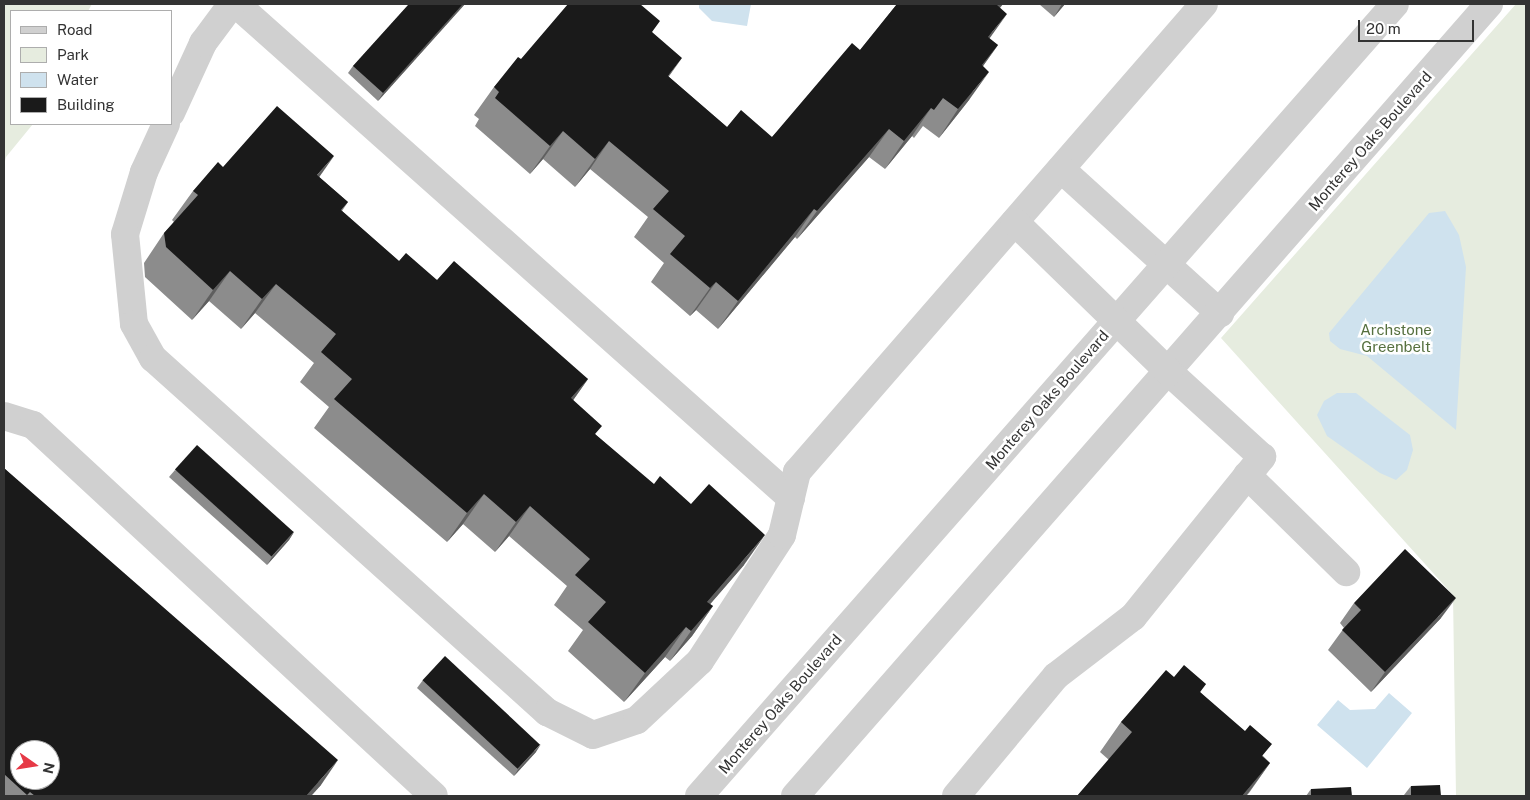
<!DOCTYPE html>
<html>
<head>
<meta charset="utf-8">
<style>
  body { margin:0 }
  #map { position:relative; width:1530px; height:800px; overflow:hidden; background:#fff; font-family:"Public Sans",sans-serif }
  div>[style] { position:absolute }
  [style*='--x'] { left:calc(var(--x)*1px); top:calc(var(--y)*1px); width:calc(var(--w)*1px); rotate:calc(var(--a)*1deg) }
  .green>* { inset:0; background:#e6ecdf }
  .water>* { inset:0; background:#cfe2ee }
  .minor>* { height:28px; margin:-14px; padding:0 14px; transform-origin:14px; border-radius:14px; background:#d0d0d0 }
  .wall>* { inset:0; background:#8c8c8c }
  .shaded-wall>* { inset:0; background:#5f5f5f }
  .building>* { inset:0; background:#1a1a1a; transform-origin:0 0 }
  span { translate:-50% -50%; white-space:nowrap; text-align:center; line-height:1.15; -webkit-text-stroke:5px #fff; paint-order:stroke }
  .street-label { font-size:15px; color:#333 }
  .park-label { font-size:15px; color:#56703f }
  .frame { position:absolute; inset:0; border:5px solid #333; pointer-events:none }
  .legend { position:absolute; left:10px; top:10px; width:162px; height:115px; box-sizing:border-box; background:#fff; border:1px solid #adadad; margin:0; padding:6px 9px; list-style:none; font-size:15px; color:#333 }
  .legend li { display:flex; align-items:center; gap:10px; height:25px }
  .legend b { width:25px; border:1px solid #adadad }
  .north { position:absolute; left:10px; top:740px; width:50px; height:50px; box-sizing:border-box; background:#fff; border:1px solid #adadad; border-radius:50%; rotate:103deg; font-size:14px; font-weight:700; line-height:20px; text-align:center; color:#333 }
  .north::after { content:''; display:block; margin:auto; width:18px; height:22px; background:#e63946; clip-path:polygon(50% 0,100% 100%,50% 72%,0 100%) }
  .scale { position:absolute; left:1358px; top:20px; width:116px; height:22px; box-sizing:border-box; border:2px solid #333; border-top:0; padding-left:6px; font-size:15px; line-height:18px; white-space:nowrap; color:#333; -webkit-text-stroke:4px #fff; paint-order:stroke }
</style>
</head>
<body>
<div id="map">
  <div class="green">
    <i style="clip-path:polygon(4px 4px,92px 4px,88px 11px,11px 11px,11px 124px,33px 124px,6px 157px,4px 165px)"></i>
    <i style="clip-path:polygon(1516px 4px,1526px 4px,1526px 796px,1456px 796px,1453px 595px,1221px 338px)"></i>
  </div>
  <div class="water">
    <i style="clip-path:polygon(699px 4px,751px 4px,747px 26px,712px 21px,699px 8px)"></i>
    <i style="clip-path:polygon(1445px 211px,1459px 235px,1466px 267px,1456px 430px,1367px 356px,1340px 349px,1330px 341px,1329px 333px,1429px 213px)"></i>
    <i style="clip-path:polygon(1337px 393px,1356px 393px,1410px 435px,1413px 450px,1407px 470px,1396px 480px,1380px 473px,1327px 436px,1317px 415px,1324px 401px)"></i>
    <i style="clip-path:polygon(1389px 693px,1412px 713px,1367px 768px,1317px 725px,1338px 700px,1350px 710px,1375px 709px)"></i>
  </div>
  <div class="minor">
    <i style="--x:236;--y:4;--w:743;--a:41.67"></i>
    <i style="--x:171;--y:113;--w:77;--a:-65.4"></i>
    <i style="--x:203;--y:43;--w:49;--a:-53.4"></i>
    <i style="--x:166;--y:124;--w:53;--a:114.6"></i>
    <i style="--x:144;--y:172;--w:65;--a:107"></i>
    <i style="--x:125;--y:234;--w:90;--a:84.3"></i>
    <i style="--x:134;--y:324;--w:39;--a:61"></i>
    <i style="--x:153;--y:358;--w:530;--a:41.94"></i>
    <i style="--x:547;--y:712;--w:51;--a:26.6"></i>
    <i style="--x:593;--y:735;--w:46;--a:-18.8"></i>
    <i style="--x:637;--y:720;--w:86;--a:-43.1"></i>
    <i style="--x:700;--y:661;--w:150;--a:-56.9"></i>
    <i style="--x:782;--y:535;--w:65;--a:-76.6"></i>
    <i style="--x:797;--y:472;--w:620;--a:-48.99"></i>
    <i style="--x:1061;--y:169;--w:215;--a:42.2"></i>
    <i style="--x:4;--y:416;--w:30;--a:17"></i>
    <i style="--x:33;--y:425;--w:546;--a:42.77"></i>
    <i style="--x:1247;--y:475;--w:139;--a:44.4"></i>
    <i style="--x:699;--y:796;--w:1054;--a:-48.69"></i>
    <i style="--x:795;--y:796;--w:1053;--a:-48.77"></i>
    <i style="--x:956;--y:796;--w:156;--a:-50.2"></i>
    <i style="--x:1056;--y:676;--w:97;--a:-37.5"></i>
    <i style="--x:1133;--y:617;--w:206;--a:-51.1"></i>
    <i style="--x:1262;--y:457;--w:126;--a:-137.6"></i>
    <i style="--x:1169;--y:372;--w:215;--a:-135.8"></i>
  </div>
  <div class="wall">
    <i style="clip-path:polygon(409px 4px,465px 4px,378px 101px,348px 73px,353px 66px)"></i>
    <i style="clip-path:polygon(897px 4px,1003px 4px,1000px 8px,989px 39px,998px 45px,983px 66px,969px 100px,939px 138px,923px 126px,914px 138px,912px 136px,885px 169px,869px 157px,797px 239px,795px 237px,718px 329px,696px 310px,690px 316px,651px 282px,664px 263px,634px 237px,648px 217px,590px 169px,575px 187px,543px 159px,530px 174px,475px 126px,479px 119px,474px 115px,494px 87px,521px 59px,652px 32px,669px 77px,727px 127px,772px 137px,860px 50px)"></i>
    <i style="clip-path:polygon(1039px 4px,1065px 4px,1054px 17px)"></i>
    <i style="clip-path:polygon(223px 167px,319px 177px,348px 202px,342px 211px,399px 261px,437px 280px,588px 379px,573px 400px,596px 435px,744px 565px,710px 604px,713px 606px,692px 636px,670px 661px,665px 657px,624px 702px,568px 651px,583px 630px,554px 605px,567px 586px,509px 536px,495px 552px,463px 524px,447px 542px,314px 428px,329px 407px,300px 382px,314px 363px,255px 313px,241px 329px,209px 301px,192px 320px,145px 277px,144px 263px,164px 233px,174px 222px,172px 220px,193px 191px)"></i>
    <i style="clip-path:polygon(4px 468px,321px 785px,311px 796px,4px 796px)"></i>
    <i style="clip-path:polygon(175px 470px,294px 532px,289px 540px,267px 565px,169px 477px)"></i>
    <i style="clip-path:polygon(1354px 603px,1441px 618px,1371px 692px,1328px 650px,1344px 628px,1340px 623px)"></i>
    <i style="clip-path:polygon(1174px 677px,1206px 684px,1200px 692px,1270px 763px,1249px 793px,1246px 796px,1077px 796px,1109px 760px,1100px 752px,1121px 722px)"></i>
    <i style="clip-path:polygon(423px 680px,536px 752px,514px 776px,417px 688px)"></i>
    <i style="clip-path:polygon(1411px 786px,1441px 796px,1404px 795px)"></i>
    <i style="clip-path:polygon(1311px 789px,1352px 796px,1306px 796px)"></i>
  </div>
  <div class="shaded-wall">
    <i style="clip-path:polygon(463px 4px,465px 4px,378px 101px,383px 93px)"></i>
    <i style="clip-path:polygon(998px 4px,1003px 4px,977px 34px)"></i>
    <i style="clip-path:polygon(1062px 4px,1065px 4px,1054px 17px)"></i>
    <i style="clip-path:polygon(1007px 14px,987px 42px,988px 37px)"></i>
    <i style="clip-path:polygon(998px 45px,978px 73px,982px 65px)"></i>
    <i style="clip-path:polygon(682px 58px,662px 86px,668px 76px)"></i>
    <i style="clip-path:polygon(989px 72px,969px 100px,939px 138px,958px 109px)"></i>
    <i style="clip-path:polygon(931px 108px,912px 136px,885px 169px,904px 141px)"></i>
    <i style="clip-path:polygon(889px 129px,869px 157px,797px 239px,817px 211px)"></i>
    <i style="clip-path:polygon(563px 131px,543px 159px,530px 174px,550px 146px)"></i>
    <i style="clip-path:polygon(609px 141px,590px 169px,575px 187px,595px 159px)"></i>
    <i style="clip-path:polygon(334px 156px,313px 186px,317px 175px)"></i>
    <i style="clip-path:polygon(814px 209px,795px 237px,718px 329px,738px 301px)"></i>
    <i style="clip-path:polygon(230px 271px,209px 301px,192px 320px,213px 290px)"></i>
    <i style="clip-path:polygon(716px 282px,696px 310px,690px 316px,710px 288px)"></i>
    <i style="clip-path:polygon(276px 284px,255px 313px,241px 329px,262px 299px)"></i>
    <i style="clip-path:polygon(588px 379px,567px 409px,571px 398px)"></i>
    <i style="clip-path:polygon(484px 494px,463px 524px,447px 542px,467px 513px)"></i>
    <i style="clip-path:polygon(530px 506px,509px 536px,495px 552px,516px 522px)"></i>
    <i style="clip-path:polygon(294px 532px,289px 540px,267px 565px,272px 557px)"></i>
    <i style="clip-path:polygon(765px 535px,744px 565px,687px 631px,707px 602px)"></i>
    <i style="clip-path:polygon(1456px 598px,1441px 618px,1371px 692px,1385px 672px)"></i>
    <i style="clip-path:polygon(713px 606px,692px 636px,670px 661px,691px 631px)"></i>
    <i style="clip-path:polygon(686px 627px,665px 657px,624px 702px,645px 673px)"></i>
    <i style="clip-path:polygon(541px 744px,536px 752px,514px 776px,519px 768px)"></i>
    <i style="clip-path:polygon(338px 760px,321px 785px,311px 796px,306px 796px)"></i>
    <i style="clip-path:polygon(1270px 763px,1246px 796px,1242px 796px)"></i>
  </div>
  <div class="building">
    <i style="clip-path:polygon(409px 4px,463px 4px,383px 93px,353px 66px)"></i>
    <i style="clip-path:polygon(568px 4px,640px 4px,660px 21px,652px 32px,682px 58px,668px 76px,727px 127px,741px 110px,772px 137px,852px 43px,860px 50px,897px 4px,998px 4px,997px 5px,1007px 14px,988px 37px,998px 45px,982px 65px,989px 72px,958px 109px,943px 98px,934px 110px,931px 108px,904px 141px,889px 129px,817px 211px,814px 209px,738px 301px,716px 282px,710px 288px,670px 254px,685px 236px,653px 209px,669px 191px,609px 141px,595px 159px,563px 131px,550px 146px,495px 98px,499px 92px,494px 87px,518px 57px,521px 59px)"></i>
    <i style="clip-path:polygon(277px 106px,334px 156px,317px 175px,348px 202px,341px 210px,399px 261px,406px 253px,437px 280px,454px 261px,588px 379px,571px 398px,602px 426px,595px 434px,654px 484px,660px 476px,691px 504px,709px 484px,765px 535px,707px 602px,713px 606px,691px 631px,686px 627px,645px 673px,588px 622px,606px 602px,575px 575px,590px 559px,530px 506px,516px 522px,484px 494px,467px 513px,334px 399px,352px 379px,321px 352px,336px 334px,276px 284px,262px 299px,230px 271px,213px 290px,166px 247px,164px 233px,198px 195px,193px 191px,218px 162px,223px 167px)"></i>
    <i style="left:197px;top:445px;width:130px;height:33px;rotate:42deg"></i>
    <i style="clip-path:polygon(evenodd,4px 468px,338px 760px,306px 796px,35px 796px,30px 792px,27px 795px,4px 774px,4px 468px,20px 750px,50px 750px,50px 780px,20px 780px,20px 750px)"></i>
    <i style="clip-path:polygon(1405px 549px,1456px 598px,1385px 672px,1342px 630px,1361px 610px,1354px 603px)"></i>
    <i style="left:445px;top:656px;width:130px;height:33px;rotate:43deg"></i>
    <i style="clip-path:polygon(1184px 665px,1206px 684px,1200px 692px,1245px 731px,1250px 725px,1272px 744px,1262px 756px,1270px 763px,1242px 796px,1077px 796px,1132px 732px,1121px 722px,1166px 670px,1174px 677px)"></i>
    <i style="clip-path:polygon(1440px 785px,1441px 796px,1361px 796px,1411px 795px,1411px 786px)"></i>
    <i style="clip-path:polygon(1351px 787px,1352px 796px,1311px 796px,1311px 789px)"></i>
  </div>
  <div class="street-label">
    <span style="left:1370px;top:141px;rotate:-49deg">Monterey Oaks Boulevard</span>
    <span style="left:1047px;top:400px;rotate:-49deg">Monterey Oaks Boulevard</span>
    <span style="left:780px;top:704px;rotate:-49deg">Monterey Oaks Boulevard</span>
  </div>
  <div class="park-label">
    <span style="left:1396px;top:338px">Archstone<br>Greenbelt</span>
  </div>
  <div class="frame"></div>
  <ul class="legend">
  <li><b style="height:6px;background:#d0d0d0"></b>Road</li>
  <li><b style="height:14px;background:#e6ecdf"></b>Park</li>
  <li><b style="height:14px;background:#cfe2ee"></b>Water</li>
  <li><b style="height:14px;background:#1a1a1a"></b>Building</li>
  </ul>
  <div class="north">N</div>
  <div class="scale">20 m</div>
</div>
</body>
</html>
